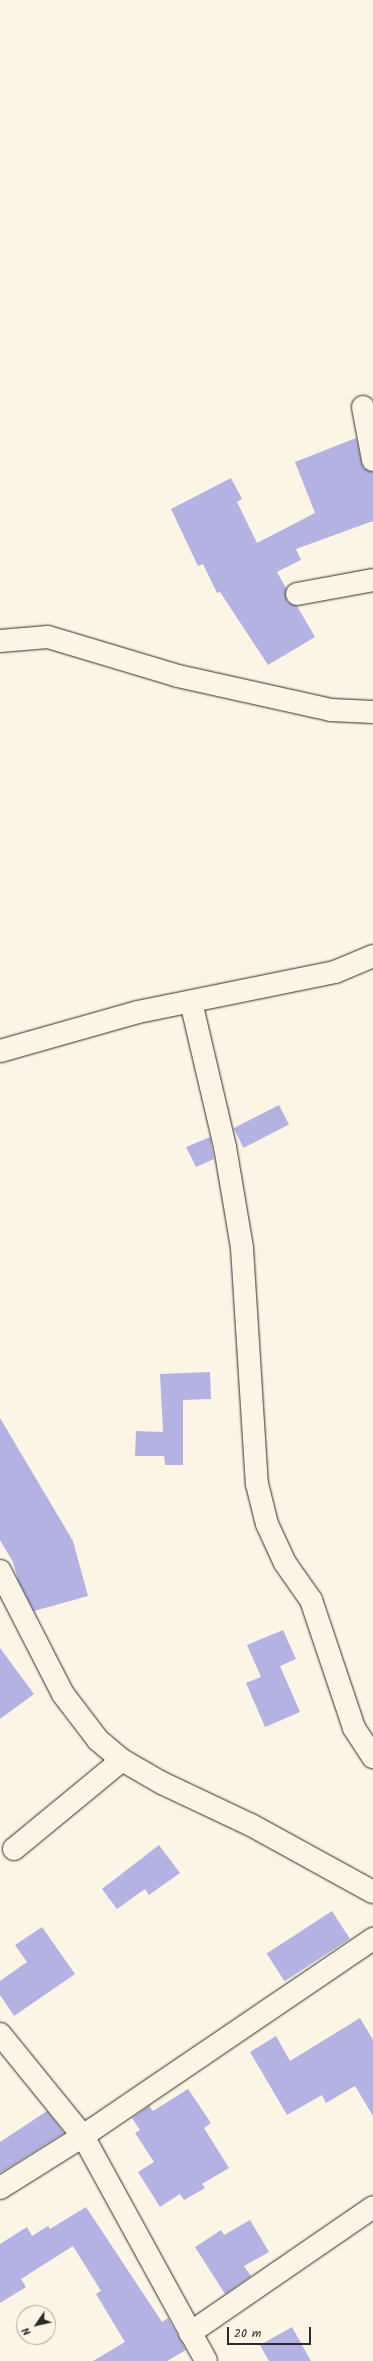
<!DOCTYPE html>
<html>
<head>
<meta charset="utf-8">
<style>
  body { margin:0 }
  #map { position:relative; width:373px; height:2361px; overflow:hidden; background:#fcf5e5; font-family:Kalam,sans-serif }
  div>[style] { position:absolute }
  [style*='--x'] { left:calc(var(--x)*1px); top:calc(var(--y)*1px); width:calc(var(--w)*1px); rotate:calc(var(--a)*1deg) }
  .building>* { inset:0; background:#b4b2e3; transform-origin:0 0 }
  .roads { filter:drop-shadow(0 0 1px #2b2b2b) drop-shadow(0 0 1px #2b2b2b) }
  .minor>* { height:22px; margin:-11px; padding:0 11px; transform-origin:11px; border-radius:11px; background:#fcf5e5 }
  span { translate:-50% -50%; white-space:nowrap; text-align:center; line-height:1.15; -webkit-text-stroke:3.5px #fcf5e5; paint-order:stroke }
  .north { position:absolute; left:16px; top:2305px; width:40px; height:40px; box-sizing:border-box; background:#fcf5e5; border:1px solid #a8a49b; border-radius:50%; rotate:236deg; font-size:11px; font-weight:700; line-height:16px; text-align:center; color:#2b2b2b }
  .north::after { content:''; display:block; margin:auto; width:14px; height:18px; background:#2b2b2b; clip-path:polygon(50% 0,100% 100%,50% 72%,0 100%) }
  .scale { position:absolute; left:227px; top:2327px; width:84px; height:18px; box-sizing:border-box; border:2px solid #2b2b2b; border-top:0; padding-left:5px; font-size:12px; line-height:14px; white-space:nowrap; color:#2b2b2b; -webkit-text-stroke:3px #fcf5e5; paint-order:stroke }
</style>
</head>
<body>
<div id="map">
  <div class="building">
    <i style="clip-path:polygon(356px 438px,363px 468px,373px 472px,373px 521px,296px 549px,301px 560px,277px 572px,286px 588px,287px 602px,297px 606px,315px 637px,268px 665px,220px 592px,217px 593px,203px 564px,198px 566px,171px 509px,231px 478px,242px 499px,237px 502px,257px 543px,315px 513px,295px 462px)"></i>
    <i style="left:279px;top:1105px;width:22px;height:51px;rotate:63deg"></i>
    <i style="clip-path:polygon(210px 1137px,214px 1159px,196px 1167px,186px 1147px)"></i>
    <i style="clip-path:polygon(210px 1372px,211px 1399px,183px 1400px,183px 1465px,165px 1465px,164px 1456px,135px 1456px,136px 1431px,163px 1432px,160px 1374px)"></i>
    <i style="clip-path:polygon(0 1418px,73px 1541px,88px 1596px,34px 1611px,18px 1580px,13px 1562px,0 1540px)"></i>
    <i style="clip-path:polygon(283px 1630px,296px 1659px,280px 1666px,300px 1712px,265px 1727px,246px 1683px,261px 1677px,247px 1645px)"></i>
    <i style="clip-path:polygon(0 1648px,34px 1694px,0 1719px)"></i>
    <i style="clip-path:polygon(159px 1845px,180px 1873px,149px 1895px,145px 1889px,117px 1909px,102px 1889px)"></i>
    <i style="left:332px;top:1911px;width:33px;height:78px;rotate:57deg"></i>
    <i style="clip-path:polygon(42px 1927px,75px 1974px,14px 2016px,0 1995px,0 1981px,27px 1962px,15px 1945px)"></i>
    <i style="clip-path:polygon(360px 2018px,373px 2040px,373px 2116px,355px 2086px,326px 2103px,322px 2095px,287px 2115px,250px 2052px,276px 2036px,290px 2061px)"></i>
    <i style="clip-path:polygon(188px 2089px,211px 2123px,204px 2128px,229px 2168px,202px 2184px,205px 2188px,184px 2200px,180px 2194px,160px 2207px,138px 2172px,154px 2162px,135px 2133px,140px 2130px,132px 2118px,149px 2106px,153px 2111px)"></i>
    <i style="clip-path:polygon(47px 2111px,64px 2133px,0 2173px,0 2142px)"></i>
    <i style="clip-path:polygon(86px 2207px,162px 2322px,168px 2318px,186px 2350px,167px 2361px,93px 2361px,125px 2342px,96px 2294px,101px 2291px,73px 2246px,21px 2279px,26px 2287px,0 2303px,0 2244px,27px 2227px,32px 2236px,48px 2226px,50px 2229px)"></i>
    <i style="clip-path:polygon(250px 2220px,269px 2252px,244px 2266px,251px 2276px,225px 2294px,195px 2247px,221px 2230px,224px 2235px)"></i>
    <i style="clip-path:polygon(292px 2327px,311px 2361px,269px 2361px,260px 2345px)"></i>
  </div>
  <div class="roads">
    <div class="minor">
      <i style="--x:363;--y:407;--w:54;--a:79.3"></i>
      <i style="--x:297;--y:594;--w:77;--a:-10.4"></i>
      <i style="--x:0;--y:641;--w:48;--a:-4.8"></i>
      <i style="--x:48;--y:637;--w:136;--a:16.7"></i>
      <i style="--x:178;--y:676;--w:157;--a:12.5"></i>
      <i style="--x:331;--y:710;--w:42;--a:2.7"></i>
      <i style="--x:191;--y:1002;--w:149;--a:76.8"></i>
      <i style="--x:225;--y:1147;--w:102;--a:80.4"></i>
      <i style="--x:242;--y:1248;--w:236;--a:86.4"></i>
      <i style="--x:257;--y:1484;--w:41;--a:76"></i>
      <i style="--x:267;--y:1524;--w:43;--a:65.2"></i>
      <i style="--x:285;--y:1563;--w:45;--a:54.9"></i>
      <i style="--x:311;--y:1600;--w:135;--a:71.4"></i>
      <i style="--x:354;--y:1728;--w:35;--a:57"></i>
      <i style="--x:0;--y:1051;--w:143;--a:-15.8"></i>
      <i style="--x:138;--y:1012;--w:201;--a:-11.5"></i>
      <i style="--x:335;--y:972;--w:41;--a:-22.8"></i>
      <i style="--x:0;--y:1571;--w:138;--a:62.9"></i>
      <i style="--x:63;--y:1694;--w:58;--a:52.7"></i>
      <i style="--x:98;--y:1740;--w:31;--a:40"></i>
      <i style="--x:122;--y:1760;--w:46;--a:29.9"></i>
      <i style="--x:162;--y:1783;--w:98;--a:25.3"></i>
      <i style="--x:251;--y:1825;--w:139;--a:28.8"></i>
      <i style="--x:14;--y:1849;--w:140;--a:-39.5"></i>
      <i style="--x:0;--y:2034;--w:132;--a:50.9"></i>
      <i style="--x:83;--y:2136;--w:256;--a:61.3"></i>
      <i style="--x:0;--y:2188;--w:98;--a:-32.1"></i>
      <i style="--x:83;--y:2136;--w:351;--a:-34.2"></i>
      <i style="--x:190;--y:2333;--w:222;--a:-34.5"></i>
    </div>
  </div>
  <div class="north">N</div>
  <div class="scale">20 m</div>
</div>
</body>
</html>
